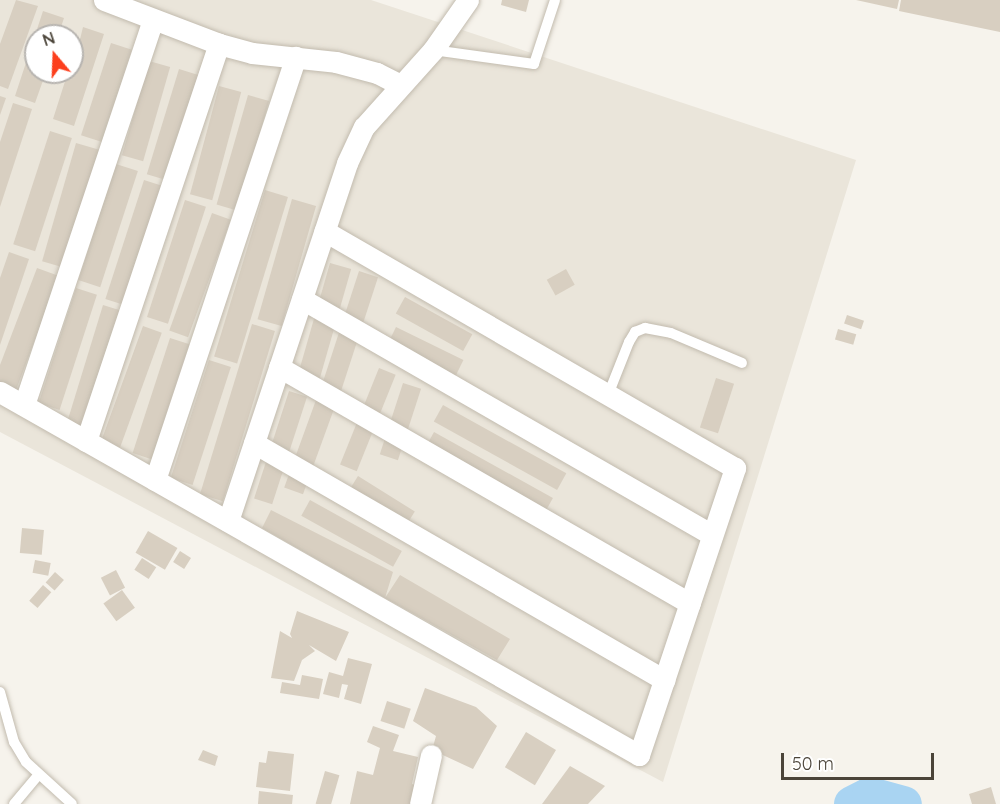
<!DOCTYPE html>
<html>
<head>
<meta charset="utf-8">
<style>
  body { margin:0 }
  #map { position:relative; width:1000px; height:804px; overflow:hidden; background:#f6f3ec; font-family:Quicksand,sans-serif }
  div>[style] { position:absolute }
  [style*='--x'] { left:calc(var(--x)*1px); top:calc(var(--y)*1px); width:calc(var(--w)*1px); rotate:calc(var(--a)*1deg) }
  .residential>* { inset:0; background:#eae5da }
  .river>* { height:36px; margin:-18px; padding:0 18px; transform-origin:18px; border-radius:18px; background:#a9d4f2 }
  .building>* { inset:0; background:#d8cfc1; transform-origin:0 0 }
  .roads { filter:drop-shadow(0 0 2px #c2bbae) drop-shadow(0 0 2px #c2bbae) }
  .lane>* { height:10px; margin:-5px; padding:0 5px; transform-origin:5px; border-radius:5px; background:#fff }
  .street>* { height:21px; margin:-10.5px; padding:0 10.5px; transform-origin:10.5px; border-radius:10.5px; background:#fff }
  span { translate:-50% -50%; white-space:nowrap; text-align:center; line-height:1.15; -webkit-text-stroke:4.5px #fff; paint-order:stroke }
  .north { position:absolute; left:24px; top:24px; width:60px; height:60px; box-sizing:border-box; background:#fff; border:2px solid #b7b4b0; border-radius:50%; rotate:341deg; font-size:16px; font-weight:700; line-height:24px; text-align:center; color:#4b4439 }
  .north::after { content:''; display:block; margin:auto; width:21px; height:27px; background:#fc3f1d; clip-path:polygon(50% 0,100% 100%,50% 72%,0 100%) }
  .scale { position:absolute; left:781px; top:753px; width:153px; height:27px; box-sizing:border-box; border:3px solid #4b4439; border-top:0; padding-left:8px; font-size:18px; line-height:21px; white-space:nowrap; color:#4b4439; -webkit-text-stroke:4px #fff; paint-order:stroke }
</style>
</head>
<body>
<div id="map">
  <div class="residential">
    <i style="clip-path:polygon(evenodd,0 0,371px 0,856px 160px,663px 782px,0 432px,0 0,36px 36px,72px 36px,72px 72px,36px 72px,36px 36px)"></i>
  </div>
  <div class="river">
    <i style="--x:852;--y:804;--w:20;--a:-27"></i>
    <i style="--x:870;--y:795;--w:35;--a:15"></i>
  </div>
  <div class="building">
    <i style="clip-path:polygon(16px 0,38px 6px,8px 89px,0 86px,0 44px)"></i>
    <i style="clip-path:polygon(502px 0,529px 0,526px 12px,501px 5px)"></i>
    <i style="clip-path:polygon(856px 0,899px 0,897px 9px)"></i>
    <i style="clip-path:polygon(901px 0,1000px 0,1000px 32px,899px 11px)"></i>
    <i style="clip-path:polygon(43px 11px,64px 18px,58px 36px,36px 36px,36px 72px,46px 72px,35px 103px,15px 96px)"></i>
    <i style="clip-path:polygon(83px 27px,104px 34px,74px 126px,53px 119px,68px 72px,72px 72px)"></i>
    <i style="left:111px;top:43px;width:22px;height:97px;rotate:18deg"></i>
    <i style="left:149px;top:61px;width:22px;height:98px;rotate:16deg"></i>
    <i style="left:179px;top:69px;width:21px;height:110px;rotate:17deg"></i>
    <i style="left:219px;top:86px;width:23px;height:112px;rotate:15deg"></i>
    <i style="left:248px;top:95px;width:22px;height:114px;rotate:16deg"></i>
    <i style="clip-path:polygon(0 96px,6px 98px,0 115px)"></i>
    <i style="clip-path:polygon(13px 103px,32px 109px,0 207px,0 142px)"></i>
    <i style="left:50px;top:131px;width:23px;height:119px;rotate:18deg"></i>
    <i style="left:76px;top:143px;width:25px;height:123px;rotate:16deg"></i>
    <i style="left:116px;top:164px;width:23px;height:122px;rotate:18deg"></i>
    <i style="left:144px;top:180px;width:23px;height:125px;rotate:18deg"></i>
    <i style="left:265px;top:190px;width:24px;height:174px;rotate:17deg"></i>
    <i style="left:292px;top:199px;width:25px;height:125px;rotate:16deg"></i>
    <i style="left:185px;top:200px;width:22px;height:123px;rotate:18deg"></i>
    <i style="left:212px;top:213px;width:20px;height:125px;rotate:20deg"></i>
    <i style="clip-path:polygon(9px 252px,29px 259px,0 345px,0 278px)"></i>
    <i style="left:330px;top:263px;width:22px;height:126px;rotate:16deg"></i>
    <i style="clip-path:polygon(37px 268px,59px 276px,16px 390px,0 384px,0 365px)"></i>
    <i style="left:566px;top:269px;width:18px;height:22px;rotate:61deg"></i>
    <i style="left:359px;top:271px;width:20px;height:131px;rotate:18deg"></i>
    <i style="left:76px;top:288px;width:22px;height:121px;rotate:18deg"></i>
    <i style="left:405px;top:297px;width:77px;height:19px;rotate:29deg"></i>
    <i style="left:103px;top:305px;width:21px;height:124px;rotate:17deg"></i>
    <i style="left:847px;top:315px;width:18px;height:9px;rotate:19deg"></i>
    <i style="left:252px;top:324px;width:24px;height:178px;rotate:17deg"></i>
    <i style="left:143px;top:326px;width:20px;height:122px;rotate:20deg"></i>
    <i style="left:396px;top:327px;width:75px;height:19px;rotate:26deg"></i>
    <i style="left:838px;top:329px;width:19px;height:11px;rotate:16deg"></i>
    <i style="left:170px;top:338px;width:23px;height:121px;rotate:18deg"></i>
    <i style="left:209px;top:360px;width:23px;height:124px;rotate:18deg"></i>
    <i style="left:379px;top:368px;width:18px;height:104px;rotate:22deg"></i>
    <i style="left:716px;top:378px;width:19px;height:52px;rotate:18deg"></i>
    <i style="left:403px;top:383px;width:19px;height:75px;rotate:18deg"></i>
    <i style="left:289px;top:391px;width:19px;height:113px;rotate:18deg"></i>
    <i style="left:316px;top:400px;width:20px;height:93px;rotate:20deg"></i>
    <i style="left:443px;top:405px;width:141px;height:19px;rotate:29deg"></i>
    <i style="left:434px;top:432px;width:136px;height:16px;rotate:29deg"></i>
    <i style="left:358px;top:476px;width:67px;height:17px;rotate:32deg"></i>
    <i style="left:310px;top:500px;width:105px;height:18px;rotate:29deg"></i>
    <i style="clip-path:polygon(271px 510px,393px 572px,385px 598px,400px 575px,510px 639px,497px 660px,385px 598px,262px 528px)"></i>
    <i style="left:22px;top:528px;width:22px;height:25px;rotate:5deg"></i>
    <i style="left:148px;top:531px;width:34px;height:25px;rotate:30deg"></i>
    <i style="left:180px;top:551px;width:13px;height:13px;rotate:32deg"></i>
    <i style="left:142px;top:558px;width:17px;height:14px;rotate:33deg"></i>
    <i style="left:35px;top:560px;width:16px;height:13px;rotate:11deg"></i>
    <i style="left:116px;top:570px;width:20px;height:17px;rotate:63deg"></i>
    <i style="left:55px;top:572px;width:12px;height:14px;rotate:42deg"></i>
    <i style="left:43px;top:585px;width:11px;height:21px;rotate:41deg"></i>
    <i style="left:122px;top:590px;width:22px;height:23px;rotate:54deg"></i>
    <i style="clip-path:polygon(297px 611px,349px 632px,336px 661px,309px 645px,315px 651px,302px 660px,294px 681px,271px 678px,280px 631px,292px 638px,290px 634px)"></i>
    <i style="clip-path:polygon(348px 658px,372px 664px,361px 704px,344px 699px,348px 685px,342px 684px,339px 698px,323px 694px,329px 672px,343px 676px)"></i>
    <i style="clip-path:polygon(302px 675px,323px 679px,319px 699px,280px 693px,282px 682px,300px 685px)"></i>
    <i style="clip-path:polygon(425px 688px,476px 707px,497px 726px,473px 769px,432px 750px,436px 736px,413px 721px)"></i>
    <i style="left:387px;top:701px;width:25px;height:21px;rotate:18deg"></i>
    <i style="clip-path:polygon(373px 726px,399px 735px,393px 751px,418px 757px,412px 784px,420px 786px,416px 804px,350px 804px,357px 771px,373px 775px,380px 748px,367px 742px)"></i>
    <i style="left:526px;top:732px;width:35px;height:41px;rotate:31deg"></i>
    <i style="clip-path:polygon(203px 750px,218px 756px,215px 766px,198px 760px)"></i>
    <i style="clip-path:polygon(268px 751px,294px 754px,290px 791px,256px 787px,259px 762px,266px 763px)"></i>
    <i style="clip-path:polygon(570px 766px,605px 786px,588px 804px,542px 804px)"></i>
    <i style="left:325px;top:771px;width:15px;height:34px;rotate:16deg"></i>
    <i style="clip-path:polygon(991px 787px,996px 804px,972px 804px,969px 794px)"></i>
    <i style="clip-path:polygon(259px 791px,293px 795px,292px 804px,258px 804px)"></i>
  </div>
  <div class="roads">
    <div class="lane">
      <i style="--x:433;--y:50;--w:102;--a:7.9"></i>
      <i style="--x:534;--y:64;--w:67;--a:-71.8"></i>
      <i style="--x:608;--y:395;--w:57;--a:-68.4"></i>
      <i style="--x:629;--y:342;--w:12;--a:-59"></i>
      <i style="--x:635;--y:332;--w:11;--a:-22"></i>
      <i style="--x:645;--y:328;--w:26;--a:11"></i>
      <i style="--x:671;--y:333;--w:77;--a:22.9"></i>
      <i style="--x:0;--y:692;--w:52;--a:74.4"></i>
      <i style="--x:14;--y:742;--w:23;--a:59"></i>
      <i style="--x:26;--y:762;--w:62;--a:42.4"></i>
      <i style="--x:14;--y:804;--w:38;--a:-50"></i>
    </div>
    <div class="street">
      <i style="--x:104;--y:0;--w:123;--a:20.9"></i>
      <i style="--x:219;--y:44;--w:34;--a:15"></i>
      <i style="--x:252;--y:53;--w:84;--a:6.1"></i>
      <i style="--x:336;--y:62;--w:42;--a:15"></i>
      <i style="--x:377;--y:73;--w:25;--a:27"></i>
      <i style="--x:302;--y:299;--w:473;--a:29.9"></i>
      <i style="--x:279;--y:367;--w:474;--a:29.9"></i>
      <i style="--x:0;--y:392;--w:735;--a:29.6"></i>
      <i style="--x:639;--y:755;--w:303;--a:-71.5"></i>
      <i style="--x:735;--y:468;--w:474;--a:-150"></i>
      <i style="--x:24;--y:405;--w:406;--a:-71.5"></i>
      <i style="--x:86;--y:441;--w:419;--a:-71.5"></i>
      <i style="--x:254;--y:443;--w:474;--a:30"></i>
      <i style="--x:155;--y:480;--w:446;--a:-71.6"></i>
      <i style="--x:228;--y:521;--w:377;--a:-71.6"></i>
      <i style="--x:347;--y:163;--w:40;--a:-65"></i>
      <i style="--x:364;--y:127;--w:103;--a:-48.1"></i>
      <i style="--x:433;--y:50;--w:61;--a:-55"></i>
      <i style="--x:420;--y:804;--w:50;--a:-77.3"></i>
    </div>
  </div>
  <div class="north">N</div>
  <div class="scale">50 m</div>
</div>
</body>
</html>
